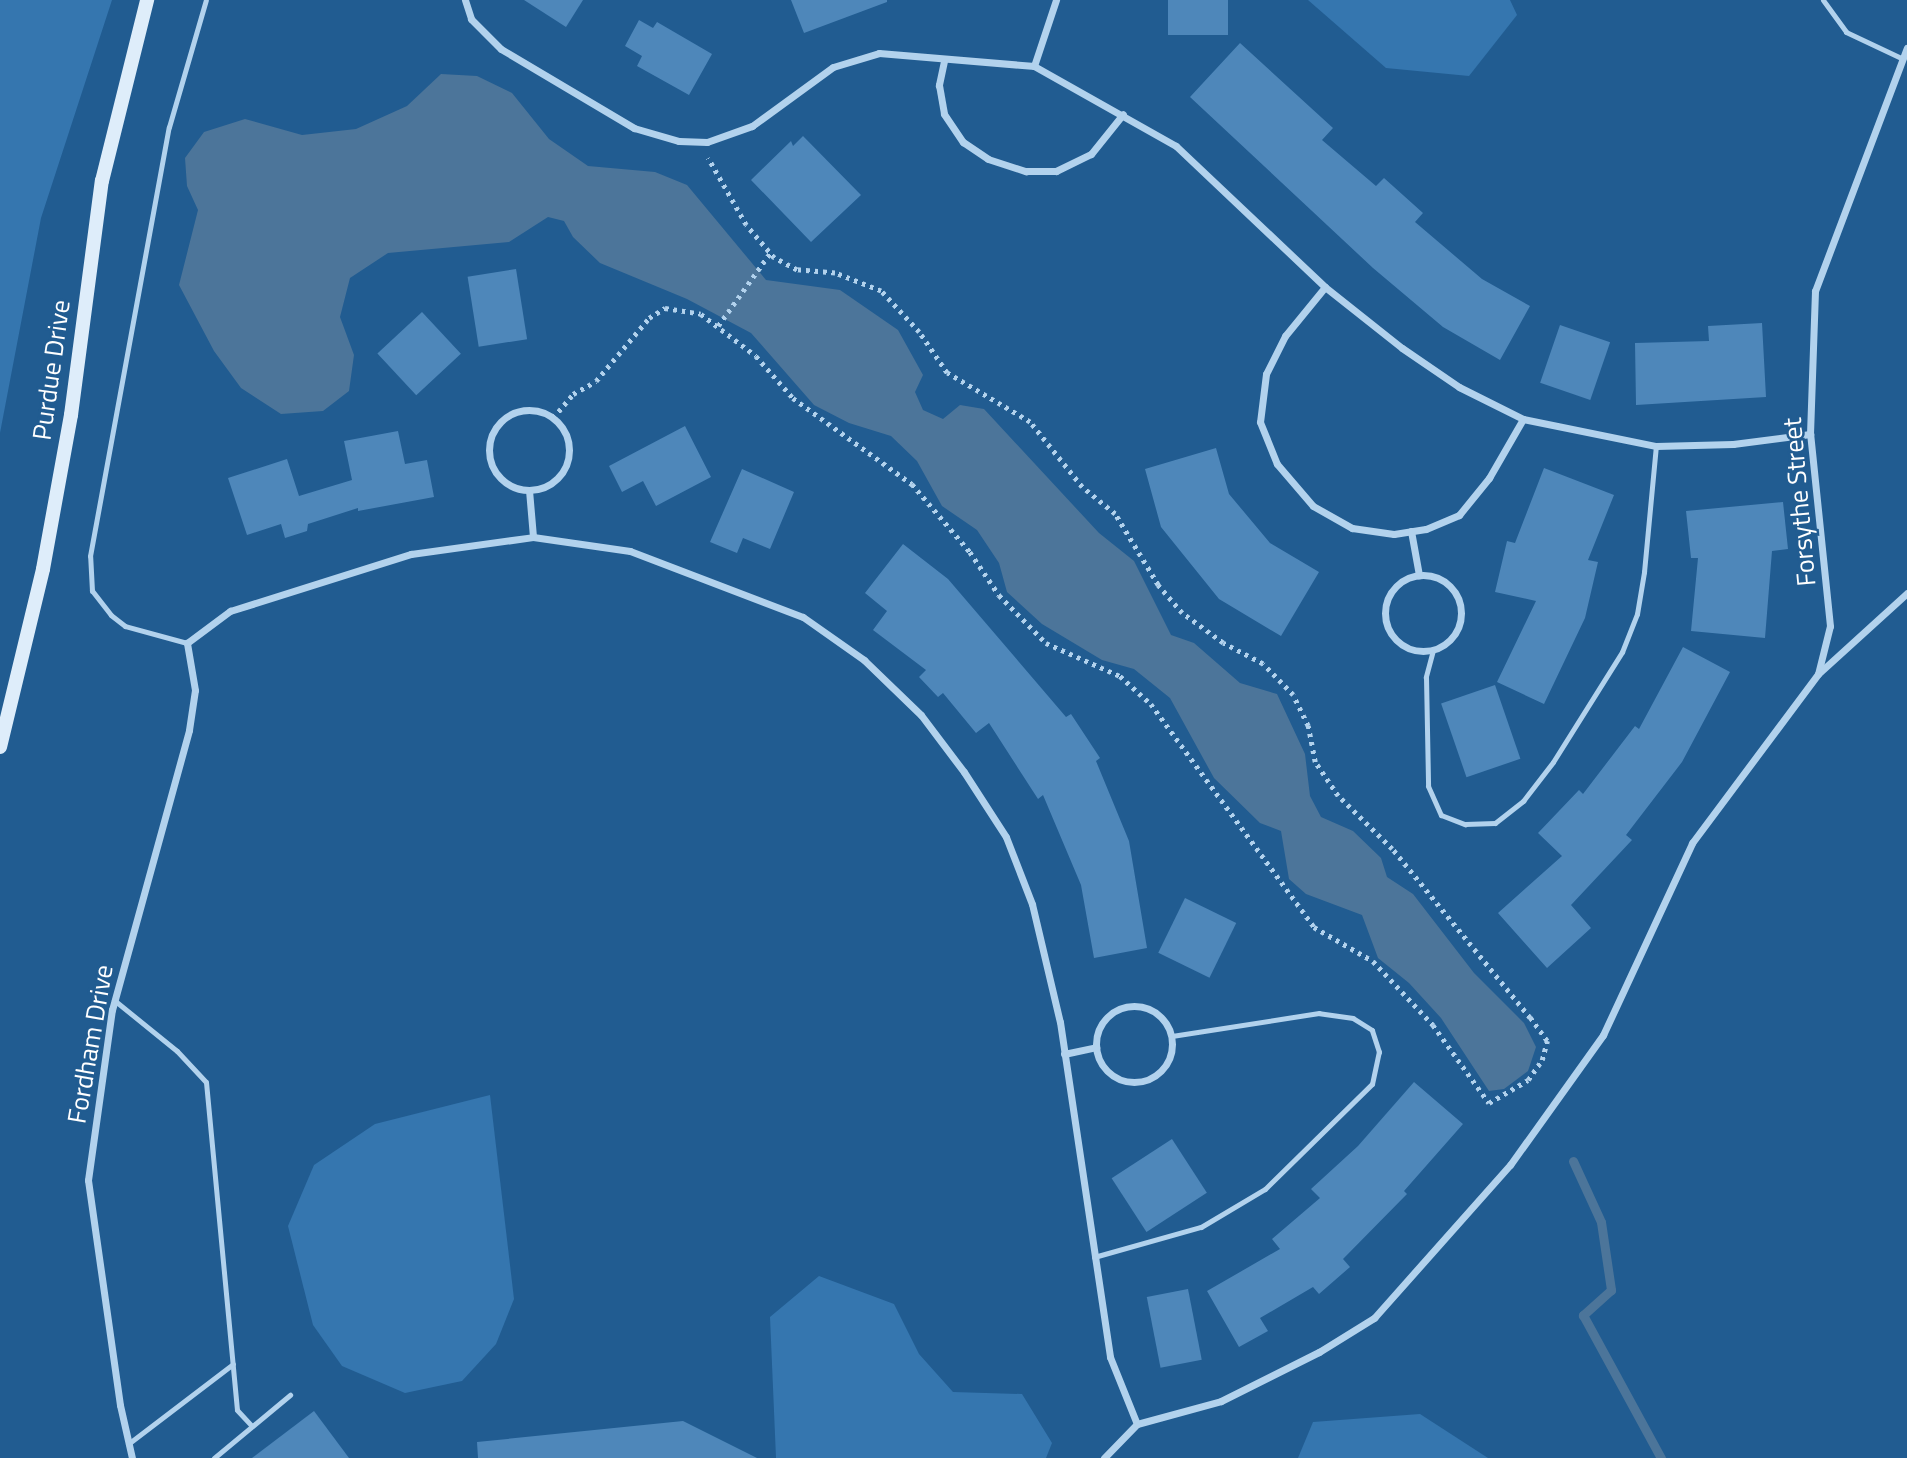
<!DOCTYPE html>
<html>
<head>
<meta charset="utf-8">
<style>
  body { margin:0 }
  #map { position:relative; width:1907px; height:1458px; overflow:hidden; background:#215c91; font-family:"Titillium Web",sans-serif }
  div>[style] { position:absolute }
  [style*='--x'] { left:calc(var(--x)*1px); top:calc(var(--y)*1px); width:calc(var(--w)*1px); rotate:calc(var(--a)*1deg) }
  .green>* { inset:0; background:#3576af }
  .water>* { inset:0; background:#4c759a }
  .stream>* { height:9px; margin:-4.5px; padding:0 4.5px; transform-origin:4.5px; border-radius:4.5px; background:#4c759a }
  .building>* { inset:0; background:#4e87ba; transform-origin:0 0 }
  .path>* { height:4.5px; margin-top:-2.25px; transform-origin:0; background:repeating-linear-gradient(90deg,#b2d2ed 0 3.5px,transparent 0 8.5px) }
  .lane>* { height:5px; margin:-2.5px; padding:0 2.5px; transform-origin:2.5px; border-radius:2.5px; background:#b2d2ed }
  .street>* { height:7px; margin:-3.5px; padding:0 3.5px; transform-origin:3.5px; border-radius:3.5px; background:#b2d2ed }
  .street>.ring { margin:-3.5px; padding:0; box-sizing:content-box; background:none; border:7px solid #b2d2ed; border-radius:50% }
  .secondary>* { height:14px; margin:-7px; padding:0 7px; transform-origin:7px; border-radius:7px; background:#deedfa }
  span { translate:-50% -50%; white-space:nowrap; text-align:center; line-height:1.15; -webkit-text-stroke:5px #215c91; paint-order:stroke }
  .street-label { font-size:26px; color:#fff }
</style>
</head>
<body>
<div id="map">
  <div class="green">
    <i style="clip-path:polygon(0 0,112px 0,41px 218px,0 433px)"></i>
    <i style="clip-path:polygon(1308px 0,1510px 0,1517px 15px,1469px 76px,1386px 68px)"></i>
    <i style="clip-path:polygon(490px 1095px,514px 1299px,496px 1344px,462px 1381px,405px 1393px,342px 1366px,313px 1325px,288px 1226px,314px 1165px,375px 1124px)"></i>
    <i style="clip-path:polygon(819px 1276px,894px 1304px,919px 1354px,953px 1392px,1022px 1394px,1052px 1443px,1046px 1458px,776px 1458px,770px 1317px)"></i>
    <i style="clip-path:polygon(1420px 1414px,1488px 1458px,1298px 1458px,1313px 1422px)"></i>
  </div>
  <div class="water">
    <i style="clip-path:polygon(441px 74px,477px 76px,512px 93px,549px 139px,588px 166px,655px 172px,687px 185px,766px 280px,840px 290px,898px 330px,923px 375px,915px 392px,923px 410px,943px 419px,960px 405px,984px 409px,1099px 533px,1134px 561px,1171px 635px,1194px 643px,1240px 683px,1277px 694px,1305px 754px,1310px 796px,1321px 817px,1353px 831px,1381px 858px,1387px 877px,1413px 894px,1474px 973px,1524px 1023px,1536px 1047px,1528px 1071px,1504px 1089px,1489px 1091px,1441px 1018px,1409px 983px,1378px 958px,1362px 915px,1306px 894px,1289px 879px,1281px 831px,1260px 823px,1214px 778px,1170px 698px,1134px 669px,1102px 660px,1042px 624px,1007px 592px,999px 563px,977px 530px,942px 506px,917px 461px,891px 436px,849px 423px,814px 405px,751px 333px,687px 299px,600px 263px,573px 237px,564px 221px,548px 217px,509px 242px,388px 253px,350px 278px,340px 317px,354px 355px,349px 391px,323px 411px,281px 414px,241px 388px,214px 351px,179px 285px,198px 210px,187px 186px,185px 158px,204px 132px,245px 119px,302px 135px,356px 129px,407px 106px)"></i>
  </div>
  <div class="stream">
    <i style="--x:1573;--y:1161;--w:67;--a:65.3"></i>
    <i style="--x:1601;--y:1222;--w:69;--a:81.6"></i>
    <i style="--x:1611;--y:1290;--w:38;--a:138"></i>
    <i style="--x:1583;--y:1315;--w:163;--a:61.4"></i>
  </div>
  <div class="building">
    <i style="clip-path:polygon(524px 0,583px 0,566px 27px)"></i>
    <i style="clip-path:polygon(791px 0,887px 0,887px 2px,804px 33px)"></i>
    <i style="left:1168px;top:0;width:60px;height:35px"></i>
    <i style="clip-path:polygon(639px 20px,653px 28px,657px 22px,712px 54px,689px 95px,637px 66px,642px 56px,625px 46px)"></i>
    <i style="clip-path:polygon(1240px 43px,1333px 128px,1322px 140px,1376px 186px,1384px 178px,1423px 213px,1415px 222px,1482px 279px,1530px 306px,1500px 360px,1443px 327px,1373px 268px,1190px 97px)"></i>
    <i style="clip-path:polygon(803px 136px,861px 195px,811px 242px,751px 180px,791px 141px,793px 146px)"></i>
    <i style="left:516px;top:269px;width:71px;height:49px;rotate:81deg"></i>
    <i style="left:422px;top:312px;width:57px;height:61px;rotate:47deg"></i>
    <i style="clip-path:polygon(1762px 323px,1766px 397px,1636px 405px,1635px 343px,1709px 341px,1708px 326px)"></i>
    <i style="left:1560px;top:325px;width:53px;height:61px;rotate:19deg"></i>
    <i style="clip-path:polygon(685px 426px,711px 477px,656px 506px,643px 481px,622px 492px,609px 466px)"></i>
    <i style="clip-path:polygon(398px 431px,405px 464px,427px 460px,434px 497px,358px 511px,358px 508px,308px 524px,307px 531px,285px 538px,281px 524px,247px 535px,228px 478px,287px 459px,299px 496px,352px 480px,344px 441px)"></i>
    <i style="clip-path:polygon(1216px 448px,1229px 494px,1270px 543px,1319px 572px,1281px 636px,1219px 599px,1161px 527px,1145px 469px)"></i>
    <i style="clip-path:polygon(1544px 468px,1614px 495px,1588px 560px,1598px 562px,1585px 618px,1544px 704px,1497px 682px,1536px 601px,1495px 592px,1507px 541px,1515px 543px)"></i>
    <i style="clip-path:polygon(742px 469px,794px 492px,770px 549px,743px 538px,737px 553px,710px 542px)"></i>
    <i style="clip-path:polygon(1783px 502px,1788px 549px,1772px 551px,1765px 638px,1691px 631px,1698px 558px,1691px 558px,1686px 511px)"></i>
    <i style="clip-path:polygon(903px 544px,948px 579px,1066px 717px,1071px 714px,1100px 758px,1096px 761px,1129px 841px,1147px 948px,1094px 958px,1081px 885px,1043px 795px,1038px 799px,989px 723px,976px 733px,943px 693px,938px 697px,919px 677px,926px 670px,873px 630px,887px 611px,865px 593px)"></i>
    <i style="clip-path:polygon(1683px 647px,1730px 672px,1682px 762px,1626px 835px,1632px 840px,1571px 905px,1591px 928px,1547px 968px,1498px 913px,1562px 856px,1538px 833px,1579px 790px,1583px 794px,1635px 726px,1639px 729px)"></i>
    <i style="left:1495px;top:685px;width:78px;height:57px;rotate:71deg"></i>
    <i style="left:1185px;top:898px;width:57px;height:61px;rotate:26deg"></i>
    <i style="clip-path:polygon(1414px 1082px,1463px 1124px,1404px 1191px,1407px 1194px,1343px 1259px,1350px 1267px,1319px 1294px,1313px 1287px,1260px 1318px,1268px 1331px,1239px 1347px,1207px 1291px,1280px 1249px,1272px 1239px,1320px 1198px,1311px 1189px,1358px 1146px)"></i>
    <i style="left:1172px;top:1139px;width:64px;height:72px;rotate:57deg"></i>
    <i style="left:1188px;top:1289px;width:72px;height:42px;rotate:79deg"></i>
    <i style="clip-path:polygon(314px 1411px,349px 1458px,252px 1458px)"></i>
    <i style="clip-path:polygon(683px 1421px,757px 1458px,478px 1458px,477px 1442px)"></i>
  </div>
  <div class="path">
    <i style="--x:718;--y:326;--w:90;--a:-54.5"></i>
    <i style="--x:553;--y:418;--w:31;--a:-50"></i>
    <i style="--x:573;--y:394;--w:26;--a:-29"></i>
    <i style="--x:596;--y:381;--w:82;--a:-49.9"></i>
    <i style="--x:649;--y:318;--w:19;--a:-32"></i>
    <i style="--x:665;--y:308;--w:36;--a:9"></i>
    <i style="--x:701;--y:314;--w:69;--a:37.4"></i>
    <i style="--x:756;--y:356;--w:56;--a:48.6"></i>
    <i style="--x:793;--y:398;--w:147;--a:35.9"></i>
    <i style="--x:912;--y:484;--w:89;--a:49.5"></i>
    <i style="--x:970;--y:552;--w:52;--a:56"></i>
    <i style="--x:999;--y:595;--w:67;--a:45.6"></i>
    <i style="--x:1046;--y:643;--w:81;--a:24"></i>
    <i style="--x:1120;--y:676;--w:42;--a:42.1"></i>
    <i style="--x:1151;--y:704;--w:276;--a:53.8"></i>
    <i style="--x:1314;--y:927;--w:68;--a:30"></i>
    <i style="--x:1373;--y:961;--w:88;--a:46.8"></i>
    <i style="--x:1433;--y:1025;--w:96;--a:54.3"></i>
    <i style="--x:1489;--y:1103;--w:45;--a:-30.5"></i>
    <i style="--x:1528;--y:1080;--w:24;--a:-55"></i>
    <i style="--x:1542;--y:1060;--w:20;--a:-75"></i>
    <i style="--x:1547;--y:1041;--w:29;--a:-126"></i>
    <i style="--x:1530;--y:1018;--w:218;--a:-129.2"></i>
    <i style="--x:1392;--y:849;--w:76;--a:-135.5"></i>
    <i style="--x:1338;--y:796;--w:41;--a:-124.1"></i>
    <i style="--x:1315;--y:762;--w:37;--a:-101"></i>
    <i style="--x:1308;--y:726;--w:34;--a:-116"></i>
    <i style="--x:1293;--y:695;--w:43;--a:-134.1"></i>
    <i style="--x:1263;--y:664;--w:45;--a:-152.3"></i>
    <i style="--x:1223;--y:643;--w:51;--a:-143.8"></i>
    <i style="--x:1182;--y:613;--w:37;--a:-131"></i>
    <i style="--x:1158;--y:585;--w:83;--a:-121.2"></i>
    <i style="--x:1115;--y:514;--w:43;--a:-140.7"></i>
    <i style="--x:1082;--y:487;--w:83;--a:-128.7"></i>
    <i style="--x:1030;--y:422;--w:96;--a:-149.4"></i>
    <i style="--x:947;--y:373;--w:50;--a:-124.3"></i>
    <i style="--x:919;--y:332;--w:56;--a:-132.8"></i>
    <i style="--x:881;--y:291;--w:49;--a:-158.6"></i>
    <i style="--x:835;--y:273;--w:38;--a:-175"></i>
    <i style="--x:797;--y:270;--w:26;--a:-152"></i>
    <i style="--x:774;--y:258;--w:43;--a:-130.3"></i>
    <i style="--x:746;--y:225;--w:77;--a:-119.6"></i>
  </div>
  <div class="lane">
    <i style="--x:1823;--y:0;--w:39;--a:54"></i>
    <i style="--x:1846;--y:32;--w:61;--a:25.3"></i>
    <i style="--x:187;--y:643;--w:64;--a:-164.7"></i>
    <i style="--x:125;--y:626;--w:18;--a:-142"></i>
    <i style="--x:111;--y:615;--w:31;--a:-128"></i>
    <i style="--x:92;--y:591;--w:35;--a:-93"></i>
    <i style="--x:90;--y:556;--w:436;--a:-79.6"></i>
    <i style="--x:169;--y:127;--w:132;--a:-73.8"></i>
    <i style="--x:1433;--y:650;--w:28;--a:105"></i>
    <i style="--x:1426;--y:677;--w:109;--a:88.9"></i>
    <i style="--x:1428;--y:786;--w:32;--a:66"></i>
    <i style="--x:1441;--y:815;--w:26;--a:21"></i>
    <i style="--x:1465;--y:824;--w:30;--a:-2"></i>
    <i style="--x:1495;--y:823;--w:36;--a:-38"></i>
    <i style="--x:1523;--y:801;--w:49;--a:-52.4"></i>
    <i style="--x:1553;--y:762;--w:130;--a:-57.9"></i>
    <i style="--x:1622;--y:652;--w:41;--a:-68.5"></i>
    <i style="--x:1637;--y:614;--w:43;--a:-80.5"></i>
    <i style="--x:1644;--y:572;--w:127;--a:-84.6"></i>
    <i style="--x:114;--y:1000;--w:81;--a:39"></i>
    <i style="--x:177;--y:1051;--w:42;--a:46.9"></i>
    <i style="--x:206;--y:1082;--w:329;--a:84.6"></i>
    <i style="--x:237;--y:1410;--w:22;--a:47"></i>
    <i style="--x:1094;--y:1257;--w:111;--a:-15.7"></i>
    <i style="--x:1201;--y:1227;--w:74;--a:-30.7"></i>
    <i style="--x:1265;--y:1189;--w:150;--a:-44.5"></i>
    <i style="--x:1372;--y:1084;--w:33;--a:-78"></i>
    <i style="--x:1379;--y:1052;--w:23;--a:-108"></i>
    <i style="--x:1372;--y:1030;--w:22;--a:-148"></i>
    <i style="--x:1353;--y:1018;--w:34;--a:-172"></i>
    <i style="--x:1319;--y:1013;--w:149;--a:171.1"></i>
    <i style="--x:128;--y:1444;--w:132;--a:-37.3"></i>
    <i style="--x:214;--y:1458;--w:99;--a:-39.7"></i>
  </div>
  <div class="street">
    <i style="--x:465;--y:0;--w:20;--a:72"></i>
    <i style="--x:471;--y:19;--w:42;--a:45"></i>
    <i style="--x:501;--y:49;--w:155;--a:30.7"></i>
    <i style="--x:634;--y:128;--w:47;--a:16.1"></i>
    <i style="--x:679;--y:141;--w:28;--a:2"></i>
    <i style="--x:707;--y:142;--w:48;--a:-19.6"></i>
    <i style="--x:752;--y:126;--w:100;--a:-36.1"></i>
    <i style="--x:833;--y:67;--w:48;--a:-16.9"></i>
    <i style="--x:879;--y:53;--w:156;--a:4.8"></i>
    <i style="--x:1034;--y:66;--w:163;--a:29.4"></i>
    <i style="--x:1176;--y:146;--w:205;--a:43.4"></i>
    <i style="--x:1325;--y:287;--w:98;--a:38.4"></i>
    <i style="--x:1402;--y:348;--w:69;--a:34.4"></i>
    <i style="--x:1459;--y:387;--w:72;--a:26.6"></i>
    <i style="--x:1523;--y:419;--w:136;--a:11.5"></i>
    <i style="--x:1656;--y:446;--w:77;--a:-1.5"></i>
    <i style="--x:1733;--y:444;--w:78;--a:-7.4"></i>
    <i style="--x:944;--y:61;--w:25;--a:102"></i>
    <i style="--x:939;--y:85;--w:29;--a:80"></i>
    <i style="--x:944;--y:114;--w:34;--a:56"></i>
    <i style="--x:963;--y:142;--w:30;--a:34"></i>
    <i style="--x:988;--y:159;--w:40;--a:18"></i>
    <i style="--x:1026;--y:171;--w:30;--a:0"></i>
    <i style="--x:1056;--y:171;--w:39;--a:-26"></i>
    <i style="--x:1091;--y:154;--w:51;--a:-51.3"></i>
    <i style="--x:1034;--y:66;--w:70;--a:-71.6"></i>
    <i style="--x:1325;--y:287;--w:63;--a:129.2"></i>
    <i style="--x:1285;--y:336;--w:42;--a:116.6"></i>
    <i style="--x:1266;--y:374;--w:48;--a:97.1"></i>
    <i style="--x:1260;--y:422;--w:45;--a:68"></i>
    <i style="--x:1277;--y:464;--w:55;--a:49.4"></i>
    <i style="--x:1313;--y:506;--w:45;--a:29.4"></i>
    <i style="--x:1352;--y:528;--w:42;--a:8.1"></i>
    <i style="--x:1394;--y:534;--w:32;--a:-9"></i>
    <i style="--x:1426;--y:529;--w:36;--a:-23"></i>
    <i style="--x:1459;--y:515;--w:48;--a:-51"></i>
    <i style="--x:1489;--y:478;--w:68;--a:-60"></i>
    <i class="ring" style="left:489px;top:410px;width:73px;height:73px"></i>
    <i style="--x:529;--y:490;--w:47;--a:85.1"></i>
    <i style="--x:1411;--y:531;--w:45;--a:79.7"></i>
    <i class="ring" style="left:1385px;top:575px;width:69px;height:69px"></i>
    <i style="--x:1818;--y:674;--w:49;--a:-76"></i>
    <i style="--x:1830;--y:626;--w:193;--a:-95.9"></i>
    <i style="--x:1810;--y:434;--w:143;--a:-88"></i>
    <i style="--x:1815;--y:291;--w:260;--a:-69.3"></i>
    <i class="ring" style="left:1096px;top:1006px;width:69px;height:69px"></i>
    <i style="--x:1064;--y:1054;--w:33;--a:-12"></i>
    <i style="--x:132;--y:1458;--w:54;--a:-102.8"></i>
    <i style="--x:120;--y:1405;--w:227;--a:-98.1"></i>
    <i style="--x:88;--y:1180;--w:172;--a:-82"></i>
    <i style="--x:112;--y:1010;--w:290;--a:-74.6"></i>
    <i style="--x:189;--y:730;--w:40;--a:-81.5"></i>
    <i style="--x:195;--y:690;--w:48;--a:-99.7"></i>
    <i style="--x:187;--y:643;--w:54;--a:-36.7"></i>
    <i style="--x:230;--y:611;--w:190;--a:-17.5"></i>
    <i style="--x:411;--y:554;--w:123;--a:-7.9"></i>
    <i style="--x:533;--y:537;--w:98;--a:8.2"></i>
    <i style="--x:630;--y:551;--w:185;--a:20.9"></i>
    <i style="--x:803;--y:617;--w:75;--a:35.2"></i>
    <i style="--x:864;--y:660;--w:79;--a:44"></i>
    <i style="--x:921;--y:715;--w:71;--a:53"></i>
    <i style="--x:964;--y:772;--w:77;--a:57.1"></i>
    <i style="--x:1006;--y:837;--w:72;--a:68.8"></i>
    <i style="--x:1032;--y:904;--w:121;--a:76.7"></i>
    <i style="--x:1060;--y:1022;--w:339;--a:81.5"></i>
    <i style="--x:1110;--y:1357;--w:72;--a:68.1"></i>
    <i style="--x:1104;--y:1458;--w:47;--a:-45.9"></i>
    <i style="--x:1137;--y:1424;--w:87;--a:-15.3"></i>
    <i style="--x:1221;--y:1401;--w:110;--a:-26.6"></i>
    <i style="--x:1319;--y:1352;--w:65;--a:-31.7"></i>
    <i style="--x:1374;--y:1318;--w:205;--a:-48.4"></i>
    <i style="--x:1510;--y:1165;--w:160;--a:-54.4"></i>
    <i style="--x:1603;--y:1035;--w:212;--a:-65.1"></i>
    <i style="--x:1692;--y:843;--w:211;--a:-53.3"></i>
    <i style="--x:1818;--y:674;--w:120;--a:-42.3"></i>
  </div>
  <div class="secondary">
    <i style="--x:0;--y:747;--w:183;--a:-76.4"></i>
    <i style="--x:43;--y:569;--w:157;--a:-79.7"></i>
    <i style="--x:71;--y:415;--w:236;--a:-82.5"></i>
    <i style="--x:102;--y:181;--w:187;--a:-76"></i>
  </div>
  <div class="street-label">
    <span style="left:51px;top:370px;rotate:-82deg">Purdue Drive</span>
    <span style="left:1799px;top:502px;rotate:-95deg">Forsythe Street</span>
    <span style="left:90px;top:1044px;rotate:-80deg">Fordham Drive</span>
  </div>
</div>
</body>
</html>
